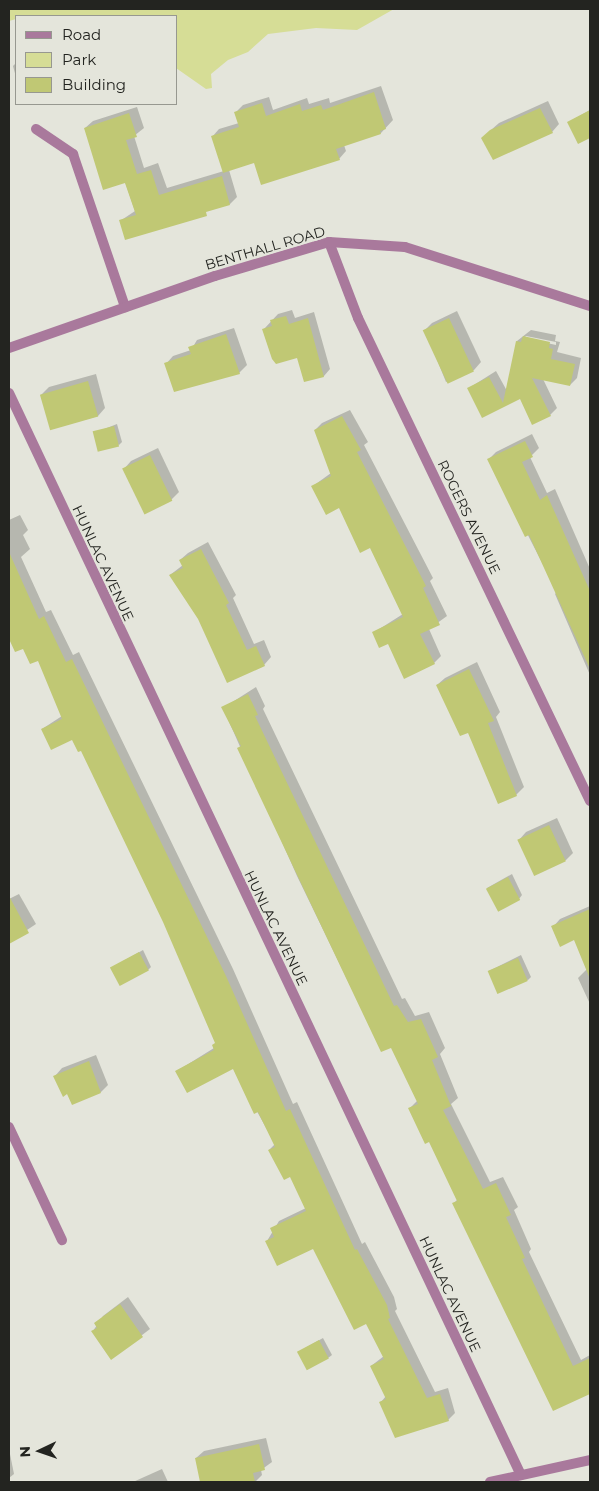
<!DOCTYPE html>
<html>
<head>
<meta charset="utf-8">
<style>
  body { margin:0 }
  #map { position:relative; width:599px; height:1491px; overflow:hidden; background:#e4e5db; font-family:Montserrat,sans-serif }
  div>[style] { position:absolute }
  [style*='--x'] { left:calc(var(--x)*1px); top:calc(var(--y)*1px); width:calc(var(--w)*1px); rotate:calc(var(--a)*1deg) }
  .green>* { inset:0; background:#d6dd96 }
  .shadow>* { inset:0; background:#0003 }
  .building>* { inset:0; background:#c0c874; transform-origin:0 0 }
  .service>* { height:10px; margin:-5px; padding:0 5px; transform-origin:5px; border-radius:5px; background:#a9799c }
  .minor>* { height:10px; margin:-5px; padding:0 5px; transform-origin:5px; border-radius:5px; background:#a9799c }
  span { translate:-50% -50%; white-space:nowrap; text-align:center; line-height:1.15; -webkit-text-stroke:4px #e4e5db; paint-order:stroke }
  .street-label { font-size:14px; color:#232420 }
  .frame { position:absolute; inset:0; border:10px solid #232420; pointer-events:none }
  .legend { position:absolute; left:15px; top:15px; width:162px; height:90px; box-sizing:border-box; background:#e4e5db; border:1px solid #979890; margin:0; padding:6px 9px; list-style:none; font-size:15px; color:#232420 }
  .legend li { display:flex; align-items:center; gap:10px; height:25px }
  .legend b { width:25px; border:1px solid #979890 }
  .north { position:absolute; left:15px; top:1426px; width:50px; height:50px; -webkit-text-stroke:4px #e4e5db; paint-order:stroke; rotate:267deg; font-size:14px; font-weight:700; line-height:20px; text-align:center; color:#232420 }
  .north::after { content:''; display:block; margin:auto; width:18px; height:22px; background:#232420; clip-path:polygon(50% 0,100% 100%,50% 72%,0 100%) }
</style>
</head>
<body>
<div id="map">
  <div class="green">
    <i style="clip-path:polygon(9px 9px,394px 9px,357px 30px,316px 28px,268px 34px,248px 52px,228px 60px,211px 74px,212px 88px,206px 89px,176px 68px,176px 16px,16px 16px,16px 19px,9px 21px)"></i>
  </div>
  <div class="shadow">
    <i style="clip-path:polygon(16px 63px,16px 77px,13px 66px)"></i>
    <i style="clip-path:polygon(381px 86px,393px 120px,381px 133px,344px 145px,346px 151px,339px 159px,255px 161px,229px 170px,237px 197px,230px 204px,120px 221px,135px 211px,125px 182px,85px 128px,93px 121px,137px 107px,144px 128px,134px 136px,144px 168px,158px 163px,167px 188px,224px 171px,212px 137px,219px 129px,239px 123px,236px 112px,243px 105px,269px 97px,273px 110px,307px 98px,309px 104px,329px 98px,330px 103px)"></i>
    <i style="clip-path:polygon(548px 101px,559px 124px,552px 132px,491px 130px,499px 123px)"></i>
    <i style="clip-path:polygon(590px 110px,590px 137px,578px 143px,569px 122px)"></i>
    <i style="clip-path:polygon(292px 310px,295px 318px,314px 312px,330px 369px,324px 376px,305px 381px,298px 356px,264px 329px,278px 314px)"></i>
    <i style="clip-path:polygon(457px 311px,481px 362px,474px 370px,446px 382px,425px 330px,432px 323px)"></i>
    <i style="clip-path:polygon(234px 328px,247px 365px,239px 373px,166px 364px,173px 356px,191px 350px,197px 340px)"></i>
    <i style="clip-path:polygon(evenodd,531px 330px,556px 335px,555px 341px,560px 342px,557px 352px,581px 358px,577px 378px,570px 385px,543px 379px,557px 408px,550px 415px,520px 398px,482px 416px,469px 388px,496px 371px,507px 391px,517px 341px,531px 330px,526px 336px,556px 342px,556px 345px,524px 338px,526px 336px)"></i>
    <i style="clip-path:polygon(96px 374px,105px 408px,98px 416px,51px 429px,41px 395px,49px 387px)"></i>
    <i style="clip-path:polygon(350px 410px,368px 442px,364px 445px,433px 578px,430px 581px,447px 616px,429px 629px,441px 656px,434px 663px,373px 633px,403px 614px,370px 546px,340px 507px,313px 486px,331px 473px,315px 430px,322px 423px)"></i>
    <i style="clip-path:polygon(117px 424px,122px 442px,119px 445px,94px 433px)"></i>
    <i style="clip-path:polygon(532px 434px,539px 448px,530px 457px,547px 493px,555px 489px,590px 569px,590px 675px,555px 594px,557px 592px,489px 459px,496px 452px)"></i>
    <i style="clip-path:polygon(158px 448px,179px 492px,171px 500px,124px 469px,131px 461px)"></i>
    <i style="clip-path:polygon(20px 515px,28px 530px,23px 535px,30px 549px,21px 557px,46px 612px,51px 610px,73px 655px,79px 652px,233px 969px,293px 1104px,297px 1102px,362px 1244px,365px 1242px,394px 1297px,397px 1309px,395px 1311px,435px 1392px,448px 1388px,455px 1413px,448px 1420px,381px 1402px,386px 1396px,371px 1366px,384px 1356px,367px 1322px,313px 1248px,267px 1241px,279px 1221px,306px 1208px,291px 1175px,269px 1150px,275px 1144px,233px 1068px,177px 1071px,214px 1048px,216px 1042px,165px 922px,82px 749px,73px 738px,42px 729px,62px 716px,39px 659px,23px 647px,16px 651px,9px 636px,9px 520px)"></i>
    <i style="clip-path:polygon(208px 542px,236px 595px,233px 598px,254px 644px,264px 640px,271px 657px,264px 665px,199px 619px,170px 575px,183px 565px,180px 560px,188px 553px)"></i>
    <i style="clip-path:polygon(477px 662px,500px 712px,496px 717px,524px 787px,516px 795px,437px 685px,445px 678px)"></i>
    <i style="clip-path:polygon(256px 687px,265px 706px,263px 709px,402px 999px,405px 998px,415px 1016px,429px 1012px,445px 1048px,440px 1054px,458px 1098px,451px 1104px,490px 1182px,503px 1177px,518px 1207px,514px 1210px,531px 1249px,529px 1252px,581px 1360px,590px 1355px,590px 1392px,554px 1410px,454px 1203px,458px 1199px,430px 1141px,410px 1108px,418px 1100px,392px 1046px,382px 1051px,297px 876px,223px 708px)"></i>
    <i style="clip-path:polygon(557px 818px,573px 853px,566px 860px,535px 874px,519px 840px,526px 832px)"></i>
    <i style="clip-path:polygon(512px 874px,522px 895px,519px 899px,487px 888px)"></i>
    <i style="clip-path:polygon(19px 894px,36px 924px,9px 942px,9px 899px)"></i>
    <i style="clip-path:polygon(590px 906px,590px 1004px,578px 978px,587px 969px,575px 939px,553px 927px,560px 919px)"></i>
    <i style="clip-path:polygon(143px 950px,151px 967px,148px 970px,111px 968px)"></i>
    <i style="clip-path:polygon(521px 955px,531px 977px,528px 980px,489px 971px)"></i>
    <i style="clip-path:polygon(96px 1055px,108px 1085px,101px 1092px,68px 1093px,55px 1076px,62px 1068px)"></i>
    <i style="clip-path:polygon(128px 1297px,150px 1329px,112px 1358px,93px 1331px,103px 1316px)"></i>
    <i style="clip-path:polygon(323px 1338px,332px 1355px,328px 1358px,298px 1352px)"></i>
    <i style="clip-path:polygon(266px 1438px,272px 1462px,261px 1470px,262px 1475px,255px 1482px,214px 1482px,196px 1458px,204px 1451px)"></i>
    <i style="clip-path:polygon(9px 1449px,14px 1474px,9px 1478px)"></i>
    <i style="clip-path:polygon(162px 1469px,168px 1482px,133px 1482px)"></i>
  </div>
  <div class="building">
    <i style="clip-path:polygon(374px 92px,386px 129px,380px 131px,381px 134px,336px 149px,340px 160px,261px 185px,254px 163px,223px 173px,211px 136px,239px 127px,234px 112px,262px 103px,266px 116px,300px 104px,302px 111px,321px 105px,323px 110px)"></i>
    <i style="clip-path:polygon(540px 108px,553px 133px,493px 160px,481px 138px,490px 130px)"></i>
    <i style="clip-path:polygon(590px 110px,590px 138px,578px 144px,567px 122px)"></i>
    <i style="clip-path:polygon(129px 113px,137px 137px,126px 140px,137px 174px,151px 170px,159px 195px,222px 176px,230px 205px,206px 212px,207px 216px,125px 240px,119px 220px,136px 215px,125px 183px,103px 190px,84px 128px)"></i>
    <i style="clip-path:polygon(286px 316px,289px 324px,308px 318px,324px 377px,304px 382px,297px 358px,276px 364px,272px 359px,262px 329px,272px 326px,270px 320px)"></i>
    <i style="left:449px;top:318px;width:59px;height:29px;rotate:65deg"></i>
    <i style="clip-path:polygon(226px 334px,240px 374px,174px 392px,164px 363px,191px 354px,188px 347px)"></i>
    <i style="clip-path:polygon(523px 336px,550px 342px,549px 348px,553px 349px,551px 359px,575px 364px,570px 386px,532px 378px,551px 416px,532px 425px,520px 399px,482px 418px,467px 388px,489px 377px,503px 403px,516px 341px,521px 342px)"></i>
    <i style="left:88px;top:381px;width:37px;height:50px;rotate:74deg"></i>
    <i style="clip-path:polygon(342px 416px,361px 450px,357px 452px,426px 586px,423px 588px,440px 625px,420px 634px,435px 664px,404px 679px,388px 644px,379px 648px,372px 632px,403px 617px,370px 548px,360px 553px,339px 508px,326px 515px,311px 486px,331px 476px,314px 430px)"></i>
    <i style="left:114px;top:426px;width:21px;height:22px;rotate:76deg"></i>
    <i style="clip-path:polygon(525px 441px,533px 457px,522px 462px,540px 500px,547px 495px,590px 591px,590px 669px,529px 535px,525px 537px,487px 459px)"></i>
    <i style="left:150px;top:455px;width:51px;height:31px;rotate:64deg"></i>
    <i style="clip-path:polygon(201px 549px,229px 603px,226px 605px,247px 650px,256px 646px,265px 666px,227px 683px,198px 619px,169px 575px,183px 568px,179px 560px)"></i>
    <i style="clip-path:polygon(9px 552px,39px 619px,44px 616px,66px 662px,72px 659px,226px 976px,286px 1111px,290px 1109px,355px 1250px,357px 1249px,387px 1305px,390px 1318px,388px 1319px,427px 1398px,440px 1394px,449px 1421px,395px 1438px,379px 1402px,386px 1399px,370px 1366px,384px 1359px,366px 1324px,354px 1330px,313px 1249px,277px 1266px,265px 1241px,274px 1237px,270px 1228px,306px 1211px,290px 1177px,284px 1180px,268px 1150px,275px 1147px,258px 1112px,254px 1114px,233px 1069px,187px 1093px,175px 1071px,214px 1050px,212px 1045px,215px 1043px,163px 922px,81px 751px,78px 752px,72px 740px,51px 750px,41px 729px,62px 719px,38px 661px,30px 664px,23px 649px,15px 652px,9px 639px)"></i>
    <i style="clip-path:polygon(469px 669px,494px 721px,488px 723px,517px 796px,498px 804px,468px 733px,460px 736px,436px 685px)"></i>
    <i style="clip-path:polygon(248px 694px,258px 715px,255px 716px,394px 1006px,397px 1005px,408px 1022px,421px 1019px,438px 1057px,432px 1060px,451px 1106px,443px 1110px,483px 1189px,496px 1183px,511px 1215px,506px 1217px,525px 1258px,522px 1259px,573px 1366px,590px 1358px,590px 1394px,553px 1411px,452px 1203px,457px 1201px,429px 1142px,425px 1144px,408px 1108px,418px 1104px,391px 1048px,381px 1052px,237px 748px,241px 746px,221px 707px)"></i>
    <i style="left:549px;top:825px;width:40px;height:35px;rotate:65deg"></i>
    <i style="left:508px;top:877px;width:26px;height:25px;rotate:62deg"></i>
    <i style="clip-path:polygon(9px 896px,29px 933px,9px 944px)"></i>
    <i style="clip-path:polygon(590px 909px,590px 979px,574px 940px,560px 947px,551px 926px)"></i>
    <i style="left:139px;top:952px;width:21px;height:33px;rotate:62deg"></i>
    <i style="left:518px;top:958px;width:25px;height:33px;rotate:67deg"></i>
    <i style="clip-path:polygon(89px 1061px,101px 1093px,72px 1105px,67px 1094px,63px 1097px,53px 1076px)"></i>
    <i style="clip-path:polygon(120px 1304px,143px 1337px,111px 1360px,91px 1331px,97px 1328px,94px 1323px)"></i>
    <i style="left:319px;top:1340px;width:21px;height:25px;rotate:62deg"></i>
    <i style="clip-path:polygon(259px 1444px,265px 1470px,253px 1473px,255px 1482px,200px 1482px,195px 1458px)"></i>
  </div>
  <div class="service">
    <i style="--x:36;--y:129;--w:45;--a:34"></i>
    <i style="--x:73;--y:154;--w:162;--a:71.2"></i>
  </div>
  <div class="minor">
    <i style="--x:329;--y:242;--w:81;--a:69.1"></i>
    <i style="--x:358;--y:318;--w:536;--a:64.34"></i>
    <i style="--x:9;--y:348;--w:218;--a:-19.3"></i>
    <i style="--x:215;--y:276;--w:119;--a:-16.6"></i>
    <i style="--x:329;--y:242;--w:76;--a:3.8"></i>
    <i style="--x:405;--y:247;--w:194;--a:17.7"></i>
    <i style="--x:9;--y:393;--w:1197;--a:64.68"></i>
    <i style="--x:9;--y:1127;--w:125;--a:64.9"></i>
    <i style="--x:490;--y:1482;--w:102;--a:-12.4"></i>
  </div>
  <div class="street-label">
    <span style="left:265px;top:248px;rotate:-16deg">BENTHALL ROAD</span>
    <span style="left:469px;top:517px;rotate:64deg">ROGERS AVENUE</span>
    <span style="left:103px;top:563px;rotate:65deg">HUNLAC AVENUE</span>
    <span style="left:276px;top:928px;rotate:64deg">HUNLAC AVENUE</span>
    <span style="left:450px;top:1294px;rotate:65deg">HUNLAC AVENUE</span>
  </div>
  <div class="frame"></div>
  <ul class="legend">
  <li><b style="height:6px;background:#a9799c"></b>Road</li>
  <li><b style="height:14px;background:#d6dd96"></b>Park</li>
  <li><b style="height:14px;background:#c0c874"></b>Building</li>
  </ul>
  <div class="north">N</div>
</div>
</body>
</html>
